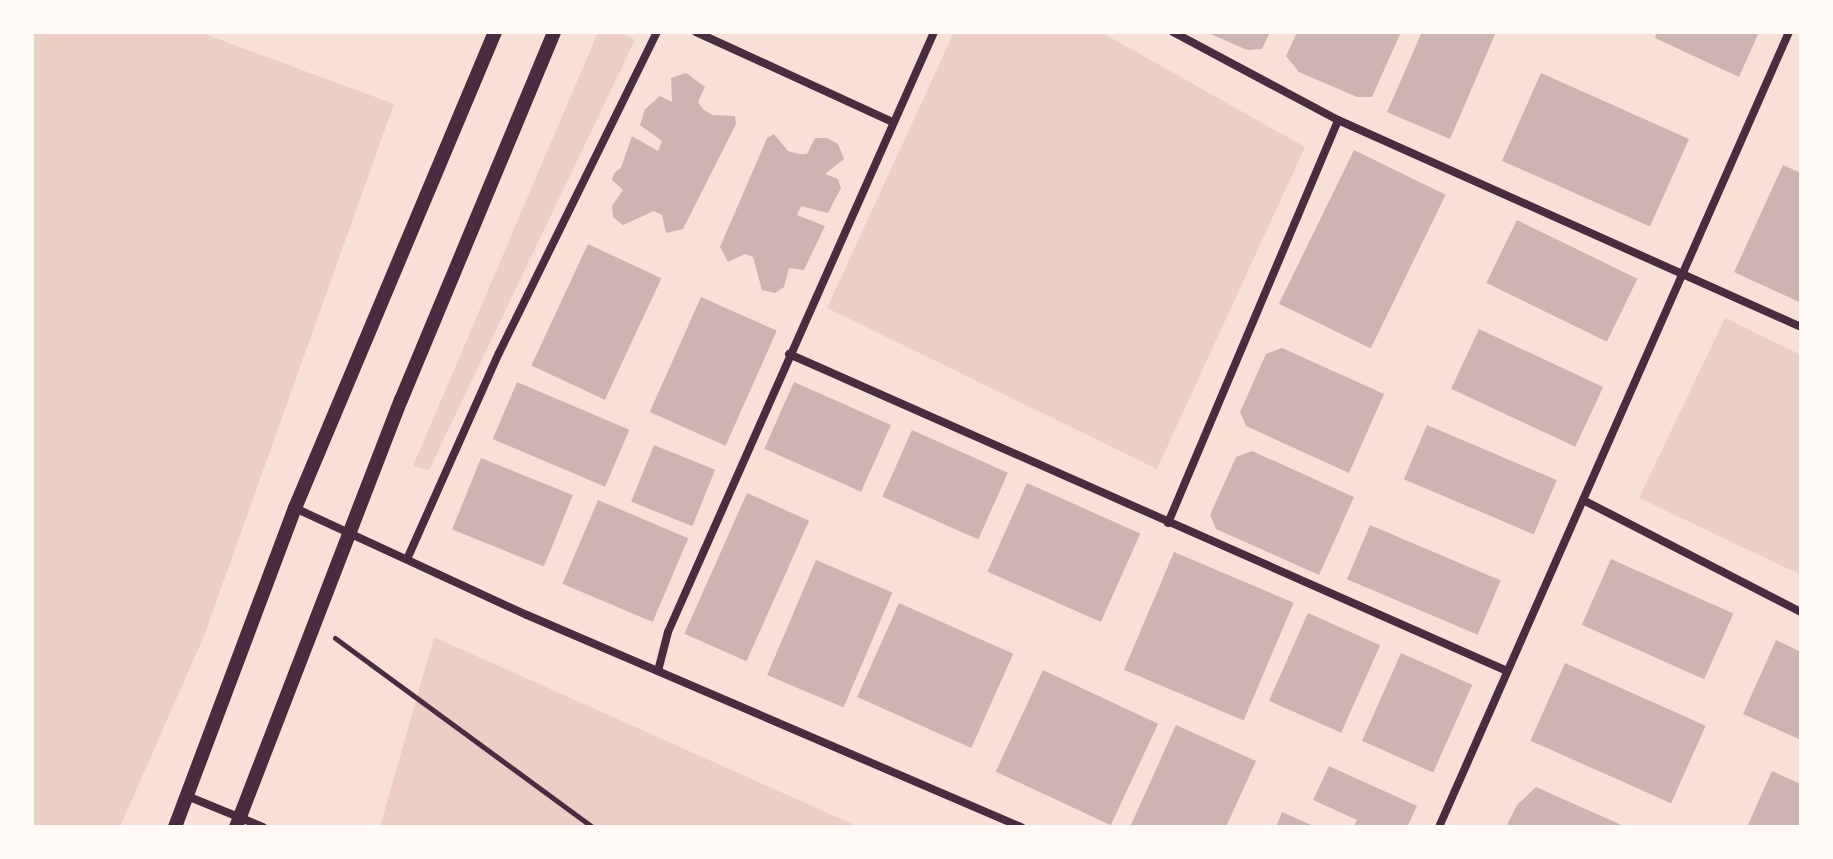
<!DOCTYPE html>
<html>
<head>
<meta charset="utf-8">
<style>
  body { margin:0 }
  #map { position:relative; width:1833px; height:859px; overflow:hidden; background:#f7e1d7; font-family:Mulish,sans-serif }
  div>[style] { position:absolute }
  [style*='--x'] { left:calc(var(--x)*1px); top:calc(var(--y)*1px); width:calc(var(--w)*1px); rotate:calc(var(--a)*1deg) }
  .green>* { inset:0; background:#ebcfc5 }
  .building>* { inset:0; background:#ccb4b1; transform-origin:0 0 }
  .path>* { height:5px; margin:-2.5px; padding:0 2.5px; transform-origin:2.5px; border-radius:2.5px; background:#4a2c40 }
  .minor>* { height:8px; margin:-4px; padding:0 4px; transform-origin:4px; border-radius:4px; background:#4a2c40 }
  .tertiary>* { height:14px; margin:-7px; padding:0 7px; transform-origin:7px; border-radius:7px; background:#4a2c40 }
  span { translate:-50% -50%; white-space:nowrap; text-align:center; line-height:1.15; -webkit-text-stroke:8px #fffaf5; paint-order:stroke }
  .frame { position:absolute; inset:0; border:34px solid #fffaf5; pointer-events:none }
</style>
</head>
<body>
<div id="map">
  <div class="green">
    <i style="clip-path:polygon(32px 32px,199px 32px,394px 104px,204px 636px,120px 827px,32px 827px)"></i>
    <i style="clip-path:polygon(598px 32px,619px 32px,635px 40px,429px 470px,413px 466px)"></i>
    <i style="clip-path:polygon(954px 32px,1101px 32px,1305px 147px,1157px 469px,827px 308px)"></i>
    <i style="clip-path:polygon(1725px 318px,1801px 355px,1801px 575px,1639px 498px)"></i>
    <i style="clip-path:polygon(434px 637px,859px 827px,380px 827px)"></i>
  </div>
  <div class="building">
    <i style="clip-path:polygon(1206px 32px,1270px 32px,1262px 49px,1247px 50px)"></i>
    <i style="clip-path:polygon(1297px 32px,1401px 32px,1372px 97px,1357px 97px,1299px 72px,1286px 56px)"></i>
    <i style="clip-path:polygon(1422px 32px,1496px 32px,1450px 139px,1387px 112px)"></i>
    <i style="clip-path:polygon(1657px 32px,1759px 32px,1739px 77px,1655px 38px)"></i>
    <i style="clip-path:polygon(686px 73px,705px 87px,698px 102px,703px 109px,712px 115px,735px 116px,736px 124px,683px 229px,666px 233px,662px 215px,654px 211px,623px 225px,613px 217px,612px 206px,623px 190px,612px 180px,614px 173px,621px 168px,632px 136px,658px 151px,662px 141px,640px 125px,645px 109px,660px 96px,672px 102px,671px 78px)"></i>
    <i style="left:1541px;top:73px;width:162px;height:96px;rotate:24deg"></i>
    <i style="clip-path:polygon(774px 134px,788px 151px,799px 154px,807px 154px,815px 138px,827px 138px,838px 144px,844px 159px,825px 174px,838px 179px,841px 188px,828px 213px,801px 206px,797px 215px,825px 226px,804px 270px,789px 268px,784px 287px,775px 293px,762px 290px,753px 257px,745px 254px,728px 262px,720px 247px,767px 138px)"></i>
    <i style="left:1354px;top:150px;width:102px;height:171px;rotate:26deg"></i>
    <i style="clip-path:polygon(1783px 165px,1801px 173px,1801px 303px,1734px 272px)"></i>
    <i style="left:1517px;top:220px;width:134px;height:70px;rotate:26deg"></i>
    <i style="left:588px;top:244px;width:81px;height:134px;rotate:25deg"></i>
    <i style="left:701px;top:297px;width:83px;height:126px;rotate:24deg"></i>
    <i style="left:1479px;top:329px;width:137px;height:66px;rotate:25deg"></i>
    <i style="clip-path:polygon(1282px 348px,1384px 394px,1349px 473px,1246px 426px,1240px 412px,1266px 354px)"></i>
    <i style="left:517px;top:382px;width:122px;height:62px;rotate:23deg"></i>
    <i style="left:794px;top:382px;width:106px;height:73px;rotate:24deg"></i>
    <i style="left:1427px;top:425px;width:141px;height:59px;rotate:23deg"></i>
    <i style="left:912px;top:430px;width:105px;height:73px;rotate:24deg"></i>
    <i style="left:654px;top:445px;width:66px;height:61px;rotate:22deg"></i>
    <i style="clip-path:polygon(1252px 451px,1354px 497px,1319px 575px,1216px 529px,1210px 515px,1236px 457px)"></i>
    <i style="left:481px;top:458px;width:99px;height:77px;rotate:22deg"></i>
    <i style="left:1027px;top:483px;width:124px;height:97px;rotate:24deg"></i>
    <i style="left:747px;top:493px;width:68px;height:154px;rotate:24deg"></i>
    <i style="left:598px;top:500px;width:98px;height:91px;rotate:23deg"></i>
    <i style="left:1370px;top:525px;width:142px;height:59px;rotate:23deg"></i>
    <i style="left:1174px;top:552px;width:130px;height:128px;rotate:23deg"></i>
    <i style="left:1611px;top:559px;width:134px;height:72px;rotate:24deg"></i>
    <i style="left:816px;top:560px;width:83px;height:125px;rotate:23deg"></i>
    <i style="left:899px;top:603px;width:125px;height:103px;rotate:24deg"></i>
    <i style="left:1308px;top:613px;width:79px;height:96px;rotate:24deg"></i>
    <i style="clip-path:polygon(1776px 640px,1801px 652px,1801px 740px,1743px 714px)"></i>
    <i style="left:1401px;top:653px;width:78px;height:96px;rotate:24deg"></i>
    <i style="left:1565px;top:663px;width:154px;height:85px;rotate:24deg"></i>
    <i style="left:1043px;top:670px;width:127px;height:112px;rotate:25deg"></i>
    <i style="clip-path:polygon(1176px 725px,1256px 761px,1226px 827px,1130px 827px)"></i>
    <i style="clip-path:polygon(1329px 766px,1417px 806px,1407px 827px,1353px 827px,1357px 820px,1313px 800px)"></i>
    <i style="clip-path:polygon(1772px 771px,1801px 784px,1801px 827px,1747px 827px)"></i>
    <i style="clip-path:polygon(1536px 787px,1626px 827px,1506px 827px,1517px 805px)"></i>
    <i style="clip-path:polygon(1282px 812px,1316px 827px,1276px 827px)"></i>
  </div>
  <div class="path">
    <i style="--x:335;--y:638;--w:319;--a:36.3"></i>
  </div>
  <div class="minor">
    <i style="--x:696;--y:32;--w:217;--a:24.6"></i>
    <i style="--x:1173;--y:32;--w:187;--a:28.1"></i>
    <i style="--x:1338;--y:120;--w:507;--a:24.09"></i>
    <i style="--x:789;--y:354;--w:785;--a:23.82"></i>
    <i style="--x:1583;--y:500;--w:245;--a:27.2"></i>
    <i style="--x:295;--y:508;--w:255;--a:24.8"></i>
    <i style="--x:527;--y:615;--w:538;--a:23.23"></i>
    <i style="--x:1168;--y:523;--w:437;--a:-67.1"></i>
    <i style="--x:408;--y:557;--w:223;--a:-66"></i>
    <i style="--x:499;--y:353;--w:358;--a:-63.8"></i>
    <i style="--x:658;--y:671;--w:40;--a:-75.6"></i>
    <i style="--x:668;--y:632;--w:656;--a:-66.09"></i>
    <i style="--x:187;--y:796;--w:82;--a:22.2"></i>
    <i style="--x:1439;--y:827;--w:869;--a:-66.24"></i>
  </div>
  <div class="tertiary">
    <i style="--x:175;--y:827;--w:341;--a:-69.4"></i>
    <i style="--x:295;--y:508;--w:516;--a:-67.21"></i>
    <i style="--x:236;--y:827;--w:458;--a:-68.9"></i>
    <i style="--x:401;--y:400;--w:399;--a:-67.4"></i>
  </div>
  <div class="frame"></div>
</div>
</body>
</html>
